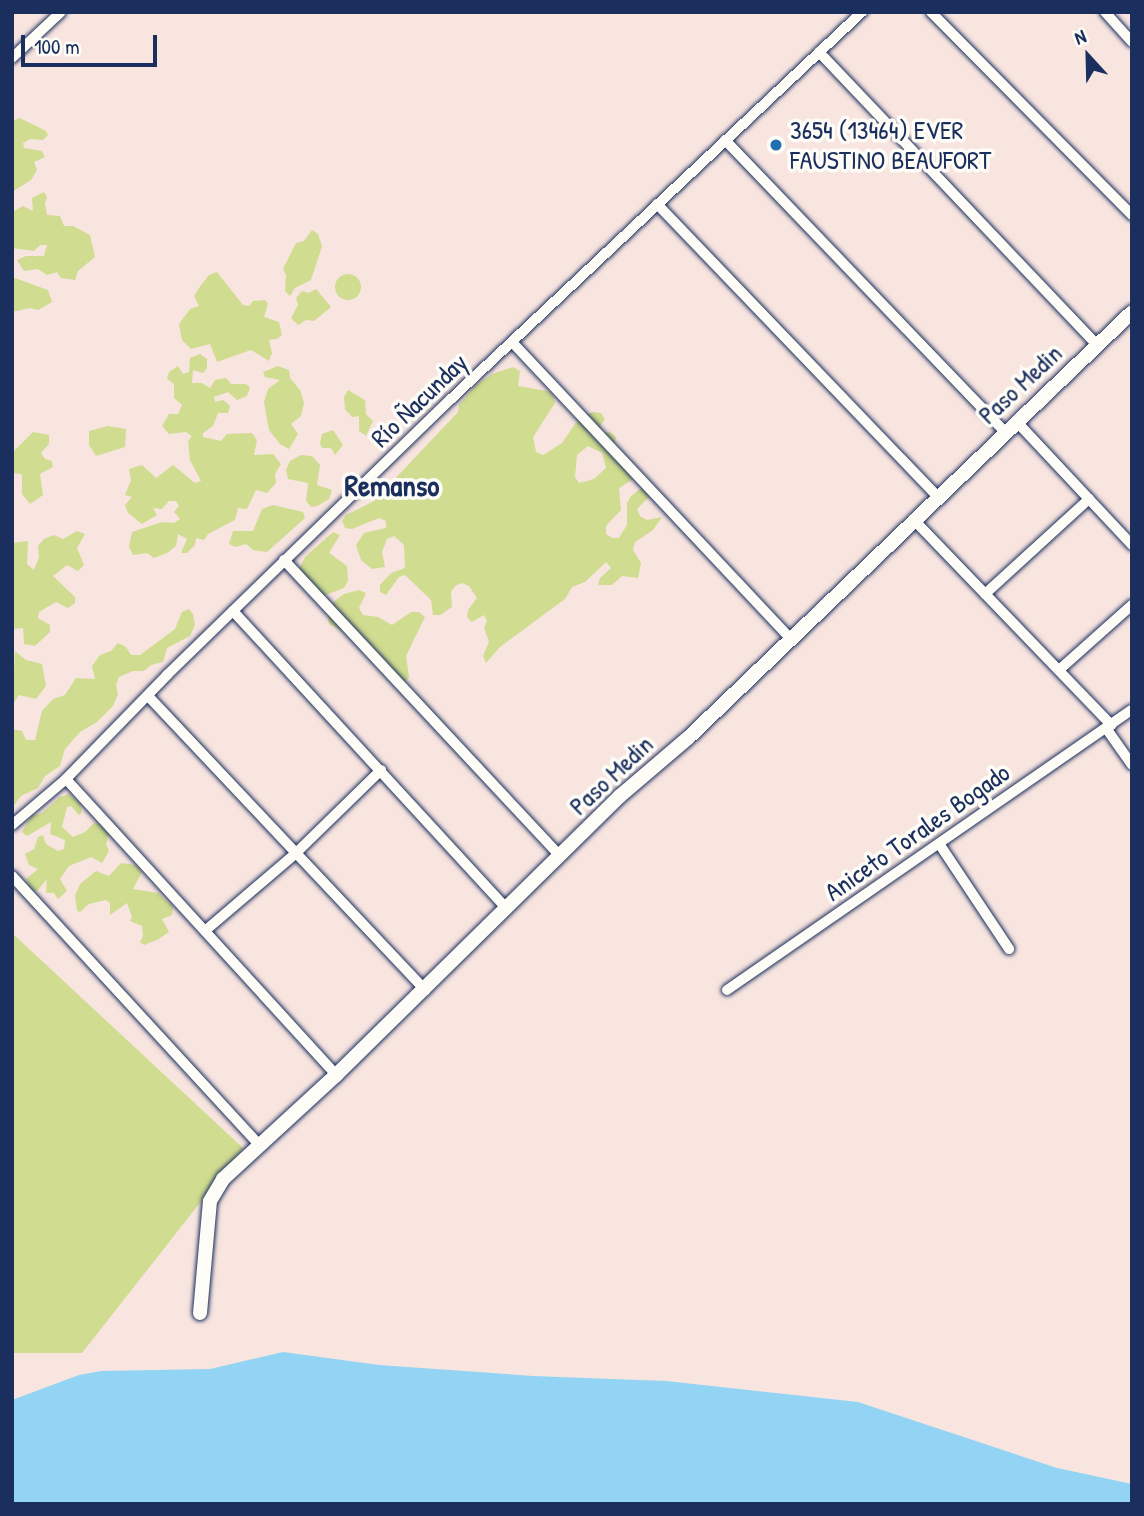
<!DOCTYPE html>
<html>
<head>
<meta charset="utf-8">
<style>
  body { margin:0 }
  #map { position:relative; width:1144px; height:1516px; overflow:hidden; background:#f8e5e0; font-family:"Patrick Hand",sans-serif }
  div>[style] { position:absolute }
  [style*='--x'] { left:calc(var(--x)*1px); top:calc(var(--y)*1px); width:calc(var(--w)*1px); rotate:calc(var(--a)*1deg) }
  .green>* { inset:0; background:#d0dc8f }
  .round { border-radius:50% }
  .water>* { inset:0; background:#93d4f4 }
  .roads { filter:drop-shadow(0 0 2px #1b2f5e) drop-shadow(0 0 2px #1b2f5e) }
  .street>* { height:10px; margin:-5px; padding:0 5px; transform-origin:5px; border-radius:5px; background:#fdfcf7 }
  .secondary>* { height:14px; margin:-7px; padding:0 7px; transform-origin:7px; border-radius:7px; background:#fdfcf7 }
  .dots>* { width:19px; height:19px; translate:-50% -50%; box-sizing:border-box; border:4px solid #fdfcf7; border-radius:50% }
  span { translate:-50% -50%; white-space:nowrap; text-align:center; line-height:1.15; -webkit-text-stroke:7px #fdfcf7; paint-order:stroke }
  .poi-label { font-size:26px; color:#1b2f5e }
  .left { translate:0 -50%; text-align:left }
  .street-label { font-size:26px; color:#1b2f5e }
  .quarter-label { font-size:30px; color:#1b2f5e; font-weight:700 }
  .frame { position:absolute; inset:0; border:14px solid #1b2f5e; pointer-events:none }
  .north { position:absolute; left:1053px; top:21px; width:70px; height:70px; -webkit-text-stroke:5px #fdfcf7; paint-order:stroke; rotate:338deg; font-size:19px; font-weight:700; line-height:28px; text-align:center; color:#1b2f5e }
  .north::after { content:''; display:block; margin:auto; width:24px; height:32px; background:#1b2f5e; clip-path:polygon(50% 0,100% 100%,50% 72%,0 100%) }
  .scale { position:absolute; left:21px; top:35px; width:136px; height:32px; box-sizing:border-box; border:4px solid #1b2f5e; border-top:0; padding-left:9px; font-size:21px; line-height:24px; white-space:nowrap; color:#1b2f5e; -webkit-text-stroke:5px #fdfcf7; paint-order:stroke }
</style>
</head>
<body>
<div id="map">
  <div class="green">
    <i style="clip-path:polygon(20px 118px,46px 131px,48px 135px,43px 140px,30px 139px,23px 143px,24px 148px,42px 151px,45px 157px,34px 162px,37px 170px,31px 180px,12px 192px,12px 121px)"></i>
    <i style="clip-path:polygon(44px 192px,47px 197px,45px 204px,47px 215px,60px 216px,64px 226px,73px 226px,90px 235px,95px 257px,78px 271px,75px 280px,61px 278px,57px 272px,47px 275px,38px 269px,24px 271px,17px 260px,26px 256px,44px 256px,47px 245px,40px 245px,34px 251px,12px 248px,12px 212px,23px 206px,33px 211px,32px 198px)"></i>
    <i style="clip-path:polygon(312px 230px,318px 234px,322px 246px,311px 280px,295px 288px,290px 296px,285px 291px,286px 275px,283px 269px,296px 243px,304px 241px)"></i>
    <i style="clip-path:polygon(217px 272px,243px 305px,249px 306px,253px 301px,265px 300px,268px 304px,264px 317px,279px 322px,282px 335px,277px 339px,269px 340px,272px 353px,269px 361px,251px 350px,217px 362px,210px 344px,191px 349px,182px 340px,179px 324px,190px 309px,199px 306px,194px 296px,201px 285px,209px 275px)"></i>
    <i class="round" style="left:335px;top:274px;width:26px;height:26px"></i>
    <i style="clip-path:polygon(12px 277px,48px 290px,52px 302px,38px 310px,30px 308px,12px 312px)"></i>
    <i style="clip-path:polygon(316px 289px,331px 307px,314px 321px,306px 320px,298px 325px,291px 318px,298px 305px,296px 298px,302px 291px,309px 293px)"></i>
    <i style="clip-path:polygon(200px 354px,207px 359px,207px 368px,203px 373px,193px 370px,192px 383px,202px 383px,210px 388px,215px 380px,226px 378px,231px 384px,246px 384px,250px 388px,247px 396px,237px 400px,228px 392px,214px 397px,215px 402px,223px 400px,230px 406px,228px 413px,218px 413px,213px 426px,203px 433px,203px 437px,221px 441px,227px 434px,252px 433px,257px 440px,254px 455px,273px 454px,281px 464px,275px 474px,276px 483px,267px 493px,256px 490px,247px 509px,238px 508px,235px 520px,208px 534px,204px 540px,196px 538px,195px 545px,187px 553px,181px 553px,187px 539px,178px 534px,176px 546px,167px 553px,154px 558px,147px 553px,133px 555px,129px 547px,132px 532px,162px 522px,174px 523px,180px 519px,174px 512px,179px 506px,176px 501px,169px 501px,162px 509px,153px 508px,157px 515px,142px 524px,128px 513px,125px 505px,132px 497px,125px 495px,131px 480px,129px 469px,142px 465px,156px 478px,173px 465px,195px 483px,201px 481px,190px 460px,188px 441px,192px 436px,186px 432px,169px 434px,162px 426px,169px 414px,178px 414px,182px 405px,174px 398px,174px 384px,167px 379px,169px 372px,178px 366px,183px 374px,189px 372px,190px 358px)"></i>
    <i style="clip-path:polygon(278px 366px,289px 370px,290px 378px,300px 390px,304px 403px,301px 416px,291px 424px,298px 434px,289px 449px,280px 444px,269px 430px,264px 402px,268px 389px,280px 380px,265px 377px,263px 372px)"></i>
    <i style="clip-path:polygon(evenodd,513px 367px,520px 371px,518px 386px,547px 391px,553px 396px,555px 403px,533px 437px,536px 452px,543px 455px,562px 443px,579px 418px,593px 412px,601px 413px,605px 419px,600px 426px,602px 433px,610px 432px,616px 437px,614px 444px,635px 473px,632px 480px,619px 488px,621px 510px,606px 526px,606px 534px,612px 538px,619px 538px,627px 525px,627px 503px,631px 496px,643px 487px,650px 490px,649px 497px,637px 509px,640px 516px,647px 520px,662px 517px,653px 530px,635px 542px,633px 550px,641px 563px,638px 578px,622px 576px,612px 585px,598px 585px,600px 578px,611px 568px,606px 562px,585px 582px,572px 587px,565px 599px,500px 647px,486px 663px,483px 656px,489px 642px,484px 628px,487px 621px,484px 615px,472px 622px,467px 617px,468px 610px,477px 598px,469px 586px,462px 583px,455px 586px,451px 592px,452px 607px,440px 615px,433px 615px,431px 600px,405px 575px,399px 577px,386px 595px,380px 592px,380px 585px,391px 573px,405px 568px,404px 545px,394px 536px,387px 539px,382px 552px,385px 567px,372px 569px,361px 560px,356px 545px,364px 533px,386px 528px,386px 521px,379px 518px,352px 529px,345px 528px,342px 521px,346px 515px,374px 501px,458px 412px,459px 405px,474px 387px,492px 374px,513px 367px,588px 446px,602px 453px,606px 468px,594px 479px,579px 483px,575px 477px,577px 455px,588px 446px)"></i>
    <i style="clip-path:polygon(348px 390px,365px 400px,366px 414px,373px 421px,366px 436px,359px 431px,359px 416px,352px 417px,345px 409px,344px 397px)"></i>
    <i style="clip-path:polygon(108px 426px,126px 429px,125px 447px,96px 456px,89px 445px,89px 431px)"></i>
    <i style="clip-path:polygon(333px 430px,343px 445px,335px 455px,331px 448px,322px 448px,320px 443px,322px 434px)"></i>
    <i style="clip-path:polygon(33px 432px,49px 435px,49px 444px,41px 453px,45px 459px,52px 461px,53px 467px,40px 474px,43px 495px,30px 504px,22px 494px,22px 474px,12px 473px,12px 453px)"></i>
    <i style="clip-path:polygon(301px 455px,312px 456px,320px 465px,317px 485px,332px 490px,329px 499px,317px 506px,311px 507px,306px 501px,308px 483px,288px 479px,286px 470px,290px 461px)"></i>
    <i style="clip-path:polygon(273px 505px,303px 512px,305px 518px,267px 552px,253px 550px,246px 544px,235px 547px,229px 544px,233px 531px,253px 531px,262px 509px)"></i>
    <i style="clip-path:polygon(77px 531px,85px 534px,77px 548px,84px 565px,78px 571px,67px 565px,53px 576px,75px 597px,75px 603px,68px 608px,56px 602px,39px 612px,38px 618px,50px 625px,50px 632px,35px 646px,24px 644px,23px 628px,12px 629px,12px 543px,28px 541px,27px 564px,34px 570px,39px 557px,38px 546px,44px 539px,54px 535px,63px 539px)"></i>
    <i style="clip-path:polygon(333px 532px,340px 535px,329px 553px,347px 566px,348px 581px,344px 588px,318px 598px,298px 571px,305px 557px)"></i>
    <i style="clip-path:polygon(359px 590px,366px 593px,359px 608px,363px 615px,378px 617px,392px 625px,411px 612px,419px 612px,425px 617px,406px 656px,409px 677px,405px 683px,391px 683px,348px 634px,329px 624px,327px 609px,332px 603px,344px 594px)"></i>
    <i style="clip-path:polygon(189px 609px,193px 614px,195px 625px,190px 636px,167px 648px,163px 662px,151px 665px,144px 671px,133px 671px,119px 677px,116px 685px,118px 694px,113px 706px,97px 722px,80px 732px,65px 749px,60px 766px,45px 776px,38px 788px,21px 796px,12px 808px,12px 729px,22px 731px,26px 740px,35px 740px,42px 711px,53px 699px,65px 695px,76px 678px,95px 679px,92px 666px,100px 655px,111px 651px,118px 643px,126px 647px,131px 655px,140px 655px,175px 629px,182px 612px)"></i>
    <i style="clip-path:polygon(15px 651px,26px 660px,42px 664px,46px 686px,36px 699px,19px 695px,12px 705px)"></i>
    <i style="clip-path:polygon(69px 794px,80px 804px,82px 812px,79px 815px,71px 806px,67px 807px,62px 827px,73px 837px,85px 832px,94px 823px,100px 824px,109px 834px,106px 844px,109px 851px,102px 863px,91px 857px,69px 866px,60px 879px,67px 891px,58px 899px,54px 893px,46px 893px,47px 879px,37px 891px,32px 892px,26px 879px,38px 869px,29px 865px,25px 854px,34px 849px,38px 837px,43px 835px,46px 844px,58px 851px,64px 849px,65px 840px,50px 834px,51px 822px,27px 836px,22px 832px,31px 816px,42px 813px,60px 797px)"></i>
    <i style="clip-path:polygon(121px 863px,135px 865px,142px 872px,133px 889px,158px 893px,173px 907px,172px 915px,162px 919px,169px 932px,157px 940px,144px 945px,140px 942px,143px 936px,142px 926px,130px 921px,132px 917px,127px 903px,110px 915px,110px 903px,106px 900px,89px 904px,80px 912px,77px 911px,75px 896px,80px 884px,96px 871px,109px 876px)"></i>
    <i style="clip-path:polygon(12px 933px,243px 1148px,82px 1353px,12px 1353px)"></i>
  </div>
  <div class="water">
    <i style="clip-path:polygon(283px 1352px,379px 1365px,533px 1376px,666px 1381px,858px 1402px,1057px 1468px,1132px 1484px,1132px 1504px,12px 1504px,12px 1400px,79px 1375px,101px 1371px,210px 1369px)"></i>
  </div>
  <div class="roads">
    <div class="street">
      <i style="--x:931;--y:12;--w:286;--a:45.3"></i>
      <i style="--x:1105;--y:12;--w:40;--a:48"></i>
      <i style="--x:819;--y:52;--w:404;--a:46.5"></i>
      <i style="--x:12;--y:58;--w:67;--a:-43.2"></i>
      <i style="--x:725;--y:140;--w:405;--a:46.2"></i>
      <i style="--x:657;--y:204;--w:405;--a:46.2"></i>
      <i style="--x:512;--y:342;--w:406;--a:46.8"></i>
      <i style="--x:1016;--y:421;--w:170;--a:46.9"></i>
      <i style="--x:913;--y:519;--w:286;--a:46.1"></i>
      <i style="--x:284;--y:560;--w:405;--a:47"></i>
      <i style="--x:985;--y:594;--w:141;--a:-42.4"></i>
      <i style="--x:233;--y:611;--w:405;--a:47.4"></i>
      <i style="--x:1059;--y:670;--w:98;--a:-41.7"></i>
      <i style="--x:149;--y:697;--w:403;--a:46.7"></i>
      <i style="--x:1106;--y:728;--w:45;--a:54.9"></i>
      <i style="--x:66;--y:779;--w:401;--a:47.6"></i>
      <i style="--x:12;--y:825;--w:71;--a:-40.4"></i>
      <i style="--x:66;--y:779;--w:145;--a:-45.8"></i>
      <i style="--x:167;--y:675;--w:396;--a:-44.2"></i>
      <i style="--x:451;--y:399;--w:565;--a:-43.28"></i>
      <i style="--x:940;--y:845;--w:125;--a:56.4"></i>
      <i style="--x:12;--y:876;--w:365;--a:47.4"></i>
      <i style="--x:206;--y:930;--w:118;--a:-40.5"></i>
      <i style="--x:296;--y:853;--w:119;--a:-44.3"></i>
      <i style="--x:727;--y:990;--w:492;--a:-34.7"></i>
    </div>
    <div class="secondary">
      <i style="--x:200;--y:1313;--w:112;--a:-84.9"></i>
      <i style="--x:210;--y:1201;--w:26;--a:-59"></i>
      <i style="--x:223;--y:1179;--w:154;--a:-42.6"></i>
      <i style="--x:336;--y:1075;--w:398;--a:-44.5"></i>
      <i style="--x:620;--y:796;--w:89;--a:-40.5"></i>
      <i style="--x:688;--y:738;--w:615;--a:-43.81"></i>
    </div>
  </div>
  <div class="dots">
    <i style="left:776px;top:145px;background:#1f6fb2"></i>
  </div>
  <div class="poi-label">
    <span class="left" style="left:790px;top:145px">3654 (13464) EVER<br>FAUSTINO BEAUFORT</span>
  </div>
  <div class="street-label">
    <span style="left:1020px;top:384px;rotate:-43deg">Paso Medin</span>
    <span style="left:419px;top:400px;rotate:-44deg">Río Ñacunday</span>
    <span style="left:611px;top:775px;rotate:-43deg">Paso Medin</span>
    <span style="left:917px;top:832px;rotate:-35deg">Aniceto Torales Bogado</span>
  </div>
  <div class="quarter-label">
    <span style="left:392px;top:485px">Remanso</span>
  </div>
  <div class="frame"></div>
  <div class="north">N</div>
  <div class="scale">100 m</div>
</div>
</body>
</html>
